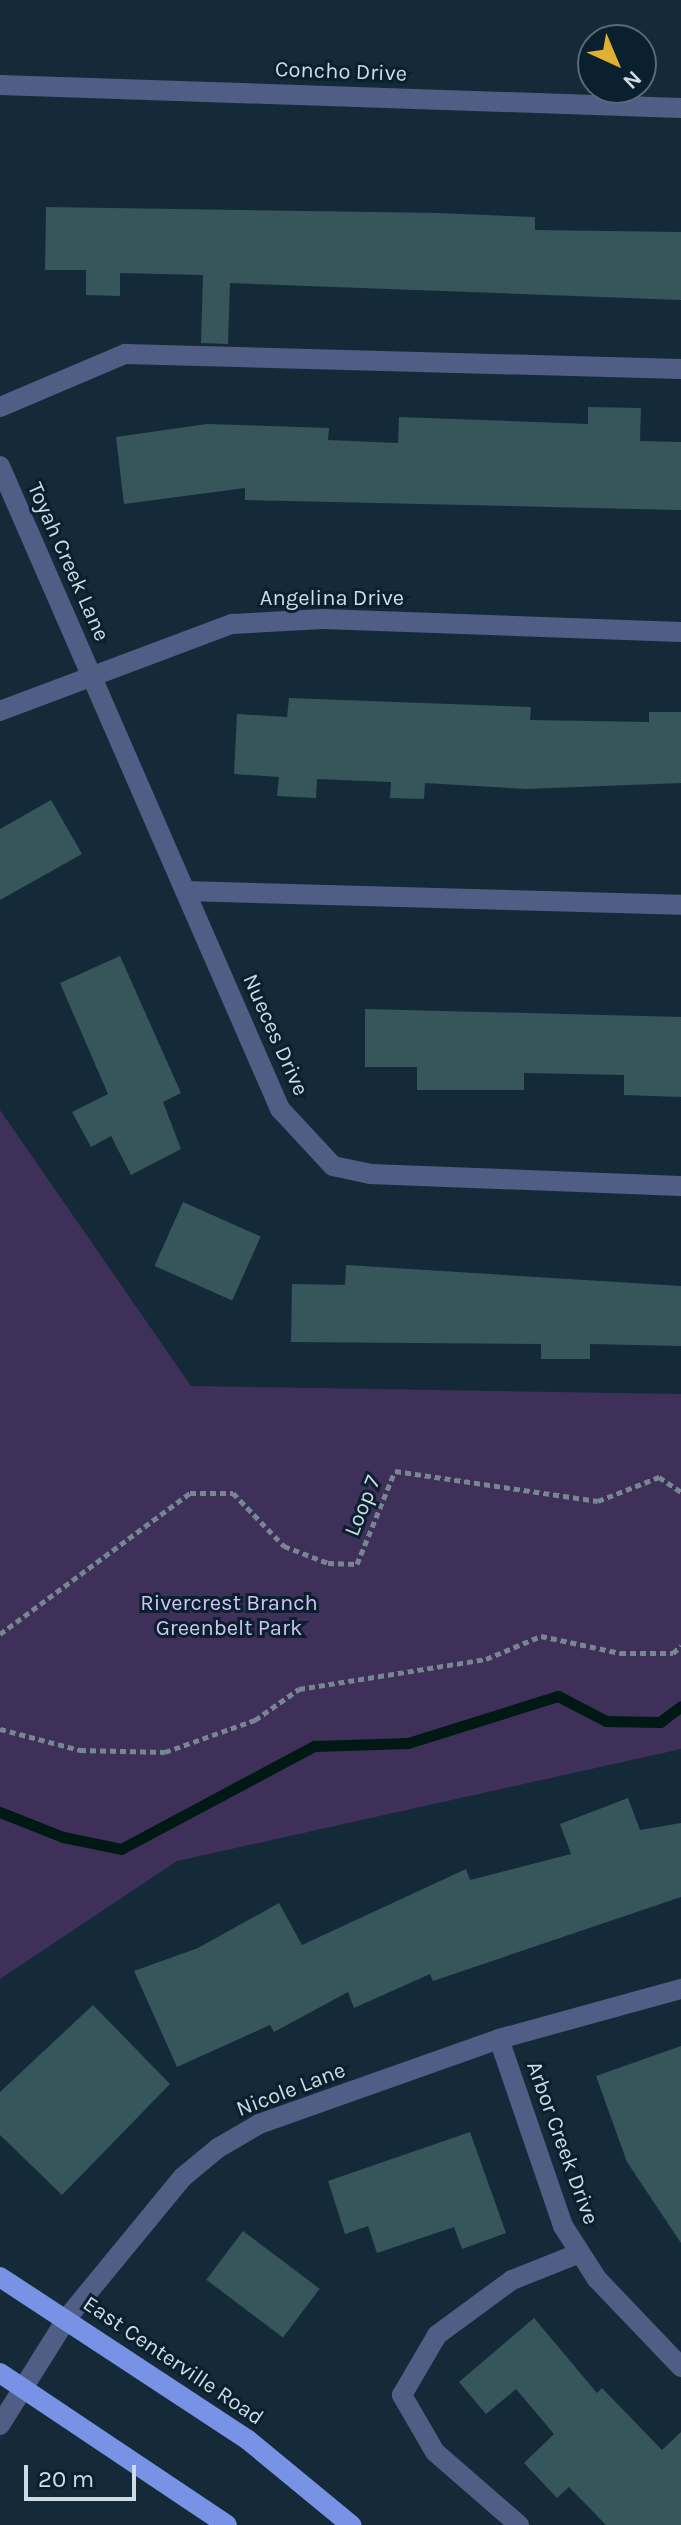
<!DOCTYPE html>
<html>
<head>
<meta charset="utf-8">
<style>
  body { margin:0 }
  #map { position:relative; width:681px; height:2525px; overflow:hidden; background:#142a39; font-family:Karla,sans-serif }
  div>[style] { position:absolute }
  [style*='--x'] { left:calc(var(--x)*1px); top:calc(var(--y)*1px); width:calc(var(--w)*1px); rotate:calc(var(--a)*1deg) }
  .green>* { inset:0; background:#3f3059 }
  .stream>* { height:11px; margin:-5.5px; padding:0 5.5px; transform-origin:5.5px; border-radius:5.5px; background:#001914 }
  .building>* { inset:0; background:#36565b; transform-origin:0 0 }
  .path>* { height:5px; margin-top:-2.5px; transform-origin:0; background:repeating-linear-gradient(90deg,#768793 0 6px,transparent 0 10px) }
  .minor>* { height:20px; margin:-10px; padding:0 10px; transform-origin:10px; border-radius:10px; background:#505e86 }
  .major>* { height:20px; margin:-10px; padding:0 10px; transform-origin:10px; border-radius:10px; background:#7893e6 }
  span { translate:-50% -50%; white-space:nowrap; text-align:center; line-height:1.15; -webkit-text-stroke:6px #0a202e; paint-order:stroke }
  .street-label { font-size:22px; color:#cfdce5 }
  .park-label { font-size:22px; color:#d3c3f5 }
  .north { position:absolute; left:577px; top:24px; width:80px; height:80px; box-sizing:border-box; background:#0a202e; border:2px solid #596b77; border-radius:50%; rotate:136deg; font-size:22px; font-weight:700; line-height:32px; text-align:center; color:#cfdce5 }
  .north::after { content:''; display:block; margin:auto; width:28px; height:36px; background:#e1af34; clip-path:polygon(50% 0,100% 100%,50% 72%,0 100%) }
  .scale { position:absolute; left:24px; top:2465px; width:112px; height:36px; box-sizing:border-box; border:4px solid #cfdce5; border-top:0; padding-left:10px; font-size:24px; line-height:28px; white-space:nowrap; color:#cfdce5; -webkit-text-stroke:6px #0a202e; paint-order:stroke }
</style>
</head>
<body>
<div id="map">
  <div class="green">
    <i style="clip-path:polygon(0 1110px,191px 1386px,681px 1394px,681px 1749px,177px 1861px,0 1979px)"></i>
  </div>
  <div class="stream">
    <i style="--x:0;--y:1812;--w:68;--a:21.6"></i>
    <i style="--x:63;--y:1837;--w:59;--a:11.7"></i>
    <i style="--x:121;--y:1849;--w:219;--a:-28.1"></i>
    <i style="--x:314;--y:1746;--w:94;--a:-1.8"></i>
    <i style="--x:408;--y:1743;--w:157;--a:-17.4"></i>
    <i style="--x:558;--y:1696;--w:54;--a:27.5"></i>
    <i style="--x:606;--y:1721;--w:54;--a:1.1"></i>
    <i style="--x:660;--y:1722;--w:26;--a:-37"></i>
  </div>
  <div class="building">
    <i style="clip-path:polygon(46px 207px,438px 213px,535px 217px,535px 230px,681px 232px,681px 300px,230px 283px,228px 344px,201px 343px,203px 275px,120px 273px,120px 296px,86px 295px,86px 270px,45px 270px)"></i>
    <i style="clip-path:polygon(588px 407px,641px 408px,640px 441px,681px 442px,681px 510px,245px 500px,245px 488px,124px 504px,116px 437px,207px 424px,329px 428px,328px 440px,398px 443px,399px 417px,588px 424px)"></i>
    <i style="clip-path:polygon(289px 698px,531px 707px,530px 720px,649px 722px,649px 712px,681px 712px,681px 783px,526px 789px,425px 783px,424px 799px,390px 798px,391px 782px,317px 779px,316px 798px,277px 796px,279px 777px,234px 774px,237px 714px,287px 717px)"></i>
    <i style="clip-path:polygon(51px 800px,82px 854px,0 900px,0 829px)"></i>
    <i style="clip-path:polygon(120px 956px,181px 1093px,163px 1102px,181px 1149px,131px 1175px,111px 1136px,91px 1147px,72px 1112px,108px 1094px,60px 983px)"></i>
    <i style="clip-path:polygon(365px 1009px,681px 1017px,681px 1097px,624px 1095px,624px 1075px,524px 1073px,524px 1090px,417px 1090px,417px 1067px,365px 1067px)"></i>
    <i style="left:183px;top:1202px;width:85px;height:70px;rotate:24deg"></i>
    <i style="clip-path:polygon(346px 1265px,681px 1286px,681px 1346px,590px 1344px,590px 1359px,541px 1359px,541px 1344px,291px 1342px,292px 1284px,345px 1285px)"></i>
    <i style="clip-path:polygon(628px 1798px,640px 1830px,681px 1823px,681px 1897px,433px 1981px,430px 1974px,354px 2008px,348px 1992px,274px 2032px,270px 2025px,177px 2067px,134px 1971px,198px 1948px,279px 1903px,302px 1945px,466px 1869px,470px 1880px,571px 1854px,560px 1824px)"></i>
    <i style="clip-path:polygon(93px 2005px,170px 2084px,62px 2195px,0 2135px,0 2092px)"></i>
    <i style="clip-path:polygon(681px 2046px,681px 2243px,627px 2162px,596px 2076px)"></i>
    <i style="clip-path:polygon(470px 2132px,506px 2233px,462px 2249px,454px 2227px,377px 2253px,368px 2226px,345px 2234px,328px 2181px)"></i>
    <i style="left:243px;top:2231px;width:96px;height:61px;rotate:37deg"></i>
    <i style="clip-path:polygon(534px 2318px,597px 2393px,602px 2388px,662px 2450px,681px 2432px,681px 2525px,606px 2525px,569px 2487px,557px 2498px,524px 2463px,554px 2434px,516px 2389px,486px 2414px,459px 2382px)"></i>
  </div>
  <div class="path">
    <i style="--x:0;--y:1634;--w:237;--a:-36.6"></i>
    <i style="--x:190;--y:1493;--w:43;--a:0"></i>
    <i style="--x:233;--y:1493;--w:74;--a:46.1"></i>
    <i style="--x:284;--y:1546;--w:47;--a:21.1"></i>
    <i style="--x:328;--y:1563;--w:29;--a:2"></i>
    <i style="--x:357;--y:1564;--w:100;--a:-67.8"></i>
    <i style="--x:395;--y:1471;--w:205;--a:8.4"></i>
    <i style="--x:598;--y:1501;--w:66;--a:-21.5"></i>
    <i style="--x:659;--y:1477;--w:27;--a:34"></i>
    <i style="--x:0;--y:1729;--w:83;--a:14.7"></i>
    <i style="--x:80;--y:1750;--w:85;--a:1.3"></i>
    <i style="--x:165;--y:1752;--w:96;--a:-19.6"></i>
    <i style="--x:255;--y:1720;--w:54;--a:-35.2"></i>
    <i style="--x:299;--y:1689;--w:189;--a:-9.1"></i>
    <i style="--x:486;--y:1659;--w:60;--a:-22.7"></i>
    <i style="--x:541;--y:1636;--w:81;--a:12.1"></i>
    <i style="--x:620;--y:1653;--w:53;--a:0"></i>
    <i style="--x:673;--y:1653;--w:11;--a:-41"></i>
  </div>
  <div class="minor">
    <i style="--x:0;--y:85;--w:681;--a:1.93"></i>
    <i style="--x:0;--y:407;--w:136;--a:-23"></i>
    <i style="--x:125;--y:354;--w:556;--a:1.55"></i>
    <i style="--x:0;--y:466;--w:701;--a:66.47"></i>
    <i style="--x:280;--y:1109;--w:78;--a:47.1"></i>
    <i style="--x:333;--y:1166;--w:38;--a:12"></i>
    <i style="--x:370;--y:1174;--w:311;--a:2.2"></i>
    <i style="--x:0;--y:711;--w:248;--a:-20.6"></i>
    <i style="--x:232;--y:624;--w:91;--a:-3.1"></i>
    <i style="--x:323;--y:619;--w:358;--a:2.1"></i>
    <i style="--x:185;--y:891;--w:496;--a:1.6"></i>
    <i style="--x:499;--y:2039;--w:198;--a:71.1"></i>
    <i style="--x:563;--y:2226;--w:63;--a:57.3"></i>
    <i style="--x:597;--y:2279;--w:122;--a:46.3"></i>
    <i style="--x:0;--y:2425;--w:126;--a:-57.9"></i>
    <i style="--x:67;--y:2318;--w:183;--a:-50.6"></i>
    <i style="--x:183;--y:2177;--w:45;--a:-39.6"></i>
    <i style="--x:218;--y:2148;--w:48;--a:-30.3"></i>
    <i style="--x:259;--y:2124;--w:255;--a:-19.5"></i>
    <i style="--x:499;--y:2039;--w:189;--a:-15.4"></i>
    <i style="--x:519;--y:2525;--w:111;--a:-139"></i>
    <i style="--x:435;--y:2452;--w:66;--a:-120.1"></i>
    <i style="--x:402;--y:2395;--w:69;--a:-59.7"></i>
    <i style="--x:437;--y:2335;--w:93;--a:-36.3"></i>
    <i style="--x:512;--y:2280;--w:73;--a:-21.7"></i>
  </div>
  <div class="major">
    <i style="--x:0;--y:2277;--w:297;--a:33.3"></i>
    <i style="--x:248;--y:2440;--w:134;--a:39.5"></i>
    <i style="--x:0;--y:2373;--w:273;--a:33.8"></i>
  </div>
  <div class="street-label">
    <span style="left:341px;top:72px;rotate:2deg">Concho Drive</span>
    <span style="left:68px;top:562px;rotate:66deg">Toyah Creek Lane</span>
    <span style="left:332px;top:599px">Angelina Drive</span>
    <span style="left:275px;top:1035px;rotate:66deg">Nueces Drive</span>
    <span style="left:363px;top:1506px;rotate:-68deg">Loop 7</span>
    <span style="left:291px;top:2090px;rotate:-21deg">Nicole Lane</span>
    <span style="left:562px;top:2143px;rotate:70deg">Arbor Creek Drive</span>
    <span style="left:173px;top:2361px;rotate:34deg">East Centerville Road</span>
  </div>
  <div class="park-label">
    <span style="left:229px;top:1616px">Rivercrest Branch<br>Greenbelt Park</span>
  </div>
  <div class="north">N</div>
  <div class="scale">20 m</div>
</div>
</body>
</html>
